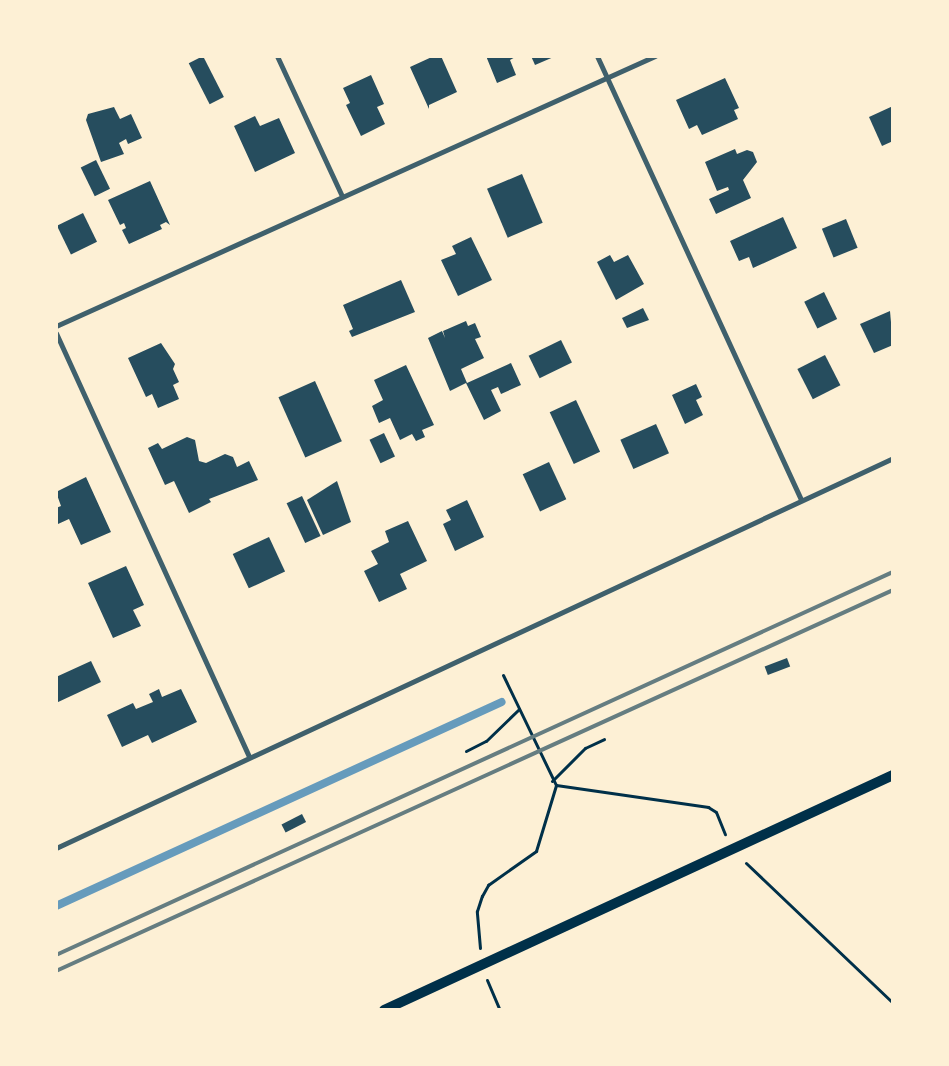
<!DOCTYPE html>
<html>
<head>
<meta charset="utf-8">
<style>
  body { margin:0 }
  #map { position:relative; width:949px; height:1066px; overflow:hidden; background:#fdf0d5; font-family:"Alegreya Sans",sans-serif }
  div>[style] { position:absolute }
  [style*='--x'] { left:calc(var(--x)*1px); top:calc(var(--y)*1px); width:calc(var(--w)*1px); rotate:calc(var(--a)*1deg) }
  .stream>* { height:8px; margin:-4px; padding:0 4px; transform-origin:4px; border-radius:4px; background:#669bbc }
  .building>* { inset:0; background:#264d5e; transform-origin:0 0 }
  .path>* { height:3px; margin:-1.5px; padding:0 1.5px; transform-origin:1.5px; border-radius:1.5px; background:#003049 }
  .minor>* { height:5px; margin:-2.5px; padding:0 2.5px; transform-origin:2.5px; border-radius:2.5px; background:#3f606c }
  .secondary>* { height:10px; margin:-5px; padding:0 5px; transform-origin:5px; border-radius:5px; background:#003049 }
  .rail>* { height:4px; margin:-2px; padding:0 2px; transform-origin:2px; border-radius:2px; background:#657d81 }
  span { translate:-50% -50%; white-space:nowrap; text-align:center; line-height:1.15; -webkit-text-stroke:5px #fdf0d5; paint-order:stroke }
  .frame { position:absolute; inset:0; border:58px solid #fdf0d5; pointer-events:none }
</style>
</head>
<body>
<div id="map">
  <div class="stream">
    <i style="--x:56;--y:906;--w:490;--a:-24.6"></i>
  </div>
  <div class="building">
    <i style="left:203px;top:56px;width:46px;height:16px;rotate:63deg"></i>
    <i style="clip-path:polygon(434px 56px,441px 56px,457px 92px,429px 105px,429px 109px,410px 67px)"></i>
    <i style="clip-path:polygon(486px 56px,517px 56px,510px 60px,516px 75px,497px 83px)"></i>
    <i style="clip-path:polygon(531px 56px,556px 56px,535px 65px)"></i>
    <i style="clip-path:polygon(371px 75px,384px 104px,377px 107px,385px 124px,361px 136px,346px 105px,350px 103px,343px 88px)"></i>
    <i style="clip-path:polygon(725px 78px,739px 108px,734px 110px,738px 119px,702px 135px,697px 125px,689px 129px,676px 100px)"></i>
    <i style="clip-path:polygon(893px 106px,893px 141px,882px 146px,869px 117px)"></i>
    <i style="clip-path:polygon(114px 107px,120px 119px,131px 114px,142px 138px,128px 144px,126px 139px,119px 143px,124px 154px,101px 162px,86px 120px,88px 114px)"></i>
    <i style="clip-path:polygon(255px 116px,260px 126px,279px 118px,295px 153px,255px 172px,234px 126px)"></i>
    <i style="clip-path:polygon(735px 149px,737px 154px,747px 150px,753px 152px,757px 162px,743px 180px,751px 198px,716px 214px,709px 199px,729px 190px,728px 187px,717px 191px,705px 162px)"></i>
    <i style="left:96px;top:160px;width:32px;height:17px;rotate:64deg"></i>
    <i style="left:522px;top:174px;width:53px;height:38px;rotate:67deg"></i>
    <i style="clip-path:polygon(150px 181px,170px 225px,166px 222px,160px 225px,162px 229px,129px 244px,122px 230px,126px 228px,124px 223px,120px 225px,108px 200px)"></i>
    <i style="left:83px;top:213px;width:32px;height:29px;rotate:64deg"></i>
    <i style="clip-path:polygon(783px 217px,797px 248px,753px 268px,749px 257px,739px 261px,730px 241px)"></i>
    <i style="left:846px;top:219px;width:31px;height:26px;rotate:68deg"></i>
    <i style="clip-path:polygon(471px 237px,492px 280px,458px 296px,441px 260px,456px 254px,452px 246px)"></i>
    <i style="clip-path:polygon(610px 255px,614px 262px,628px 255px,644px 284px,616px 300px,597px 262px)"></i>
    <i style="clip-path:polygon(401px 280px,415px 312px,352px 337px,349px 331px,353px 329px,343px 305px)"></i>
    <i style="left:824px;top:292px;width:30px;height:22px;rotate:64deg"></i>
    <i style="clip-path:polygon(643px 308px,649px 320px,627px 328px,622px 318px)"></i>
    <i style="clip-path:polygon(890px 311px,893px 345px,874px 353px,860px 324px)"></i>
    <i style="clip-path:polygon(466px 321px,468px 326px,475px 323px,481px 337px,475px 339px,484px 358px,461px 369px,467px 383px,511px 363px,521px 385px,501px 394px,498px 387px,491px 390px,501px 411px,484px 420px,466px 383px,450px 391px,428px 338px,442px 331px,445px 338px,443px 331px)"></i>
    <i style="left:561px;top:340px;width:25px;height:36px;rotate:64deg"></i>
    <i style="clip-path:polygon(161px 343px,175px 364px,173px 369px,179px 382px,173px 385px,179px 399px,158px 408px,152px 394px,146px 397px,128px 358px)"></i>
    <i style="left:825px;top:355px;width:34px;height:31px;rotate:63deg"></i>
    <i style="clip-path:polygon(406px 365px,434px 425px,422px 430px,425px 437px,416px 441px,412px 434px,400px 440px,390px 418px,379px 423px,372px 406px,383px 400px,374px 380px)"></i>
    <i style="left:315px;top:381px;width:66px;height:40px;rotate:66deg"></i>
    <i style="clip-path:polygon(696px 384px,702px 397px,696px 400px,703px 415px,685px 424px,672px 395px)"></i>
    <i style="left:576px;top:400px;width:57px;height:29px;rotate:65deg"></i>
    <i style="left:656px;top:424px;width:32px;height:39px;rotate:66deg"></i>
    <i style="left:384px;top:433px;width:26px;height:16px;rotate:65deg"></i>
    <i style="clip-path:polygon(187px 437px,195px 440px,199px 461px,206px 463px,225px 454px,233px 457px,237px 467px,249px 461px,258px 480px,209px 499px,211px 502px,189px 513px,174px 481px,165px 485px,148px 448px,158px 443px,162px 449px)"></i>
    <i style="left:549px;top:462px;width:41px;height:29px;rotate:65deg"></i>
    <i style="clip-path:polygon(86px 477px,111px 532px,81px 545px,69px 519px,58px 524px,56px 508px,61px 506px,56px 492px)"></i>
    <i style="clip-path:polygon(337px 481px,351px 522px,323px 535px,307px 500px)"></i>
    <i style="left:302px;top:496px;width:44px;height:17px;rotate:65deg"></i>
    <i style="clip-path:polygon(467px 500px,484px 537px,455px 551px,443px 524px,451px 520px,446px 510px)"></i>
    <i style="clip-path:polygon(408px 521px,427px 561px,400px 574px,407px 589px,379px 602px,364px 571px,378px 564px,371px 551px,389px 542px,385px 531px)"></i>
    <i style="left:269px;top:537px;width:38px;height:40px;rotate:65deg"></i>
    <i style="clip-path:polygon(126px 566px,144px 605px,133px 610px,141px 626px,113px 638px,88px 583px)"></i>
    <i style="left:787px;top:658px;width:9px;height:24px;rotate:69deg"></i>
    <i style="clip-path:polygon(91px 661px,101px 682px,56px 703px,56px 677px)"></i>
    <i style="clip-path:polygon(159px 689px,162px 697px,181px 689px,197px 722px,152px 743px,148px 735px,122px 747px,107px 715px,133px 703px,136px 709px,153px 702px,149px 694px)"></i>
    <i style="left:302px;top:814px;width:9px;height:23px;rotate:63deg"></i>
  </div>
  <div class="path">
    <i style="--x:503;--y:675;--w:122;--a:64.3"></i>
    <i style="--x:556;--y:785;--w:154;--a:8.2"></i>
    <i style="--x:708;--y:807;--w:9;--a:32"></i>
    <i style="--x:716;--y:812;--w:24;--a:68"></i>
    <i style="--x:466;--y:751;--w:22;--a:-27"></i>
    <i style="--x:486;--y:741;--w:46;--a:-44.1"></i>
    <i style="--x:552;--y:781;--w:47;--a:-45"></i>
    <i style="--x:585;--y:748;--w:21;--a:-25"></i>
    <i style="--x:746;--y:863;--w:203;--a:43.6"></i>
    <i style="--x:480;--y:948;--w:37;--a:-95"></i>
    <i style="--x:477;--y:911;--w:16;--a:-72"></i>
    <i style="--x:482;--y:896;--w:13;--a:-61"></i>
    <i style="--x:488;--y:885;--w:59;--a:-35.3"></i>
    <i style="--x:536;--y:851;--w:69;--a:-73.1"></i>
    <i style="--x:487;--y:980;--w:33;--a:67"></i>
  </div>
  <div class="minor">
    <i style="--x:277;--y:56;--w:154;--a:65.1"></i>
    <i style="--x:597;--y:56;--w:488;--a:65.3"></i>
    <i style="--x:56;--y:326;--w:657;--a:-24.26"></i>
    <i style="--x:56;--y:333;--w:465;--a:65.5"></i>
    <i style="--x:56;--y:848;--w:923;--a:-24.98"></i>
  </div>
  <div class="secondary">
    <i style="--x:384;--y:1010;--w:561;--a:-24.78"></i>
  </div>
  <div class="rail">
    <i style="--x:56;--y:955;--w:920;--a:-24.59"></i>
    <i style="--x:56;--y:971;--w:920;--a:-24.47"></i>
  </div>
  <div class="frame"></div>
</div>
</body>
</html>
